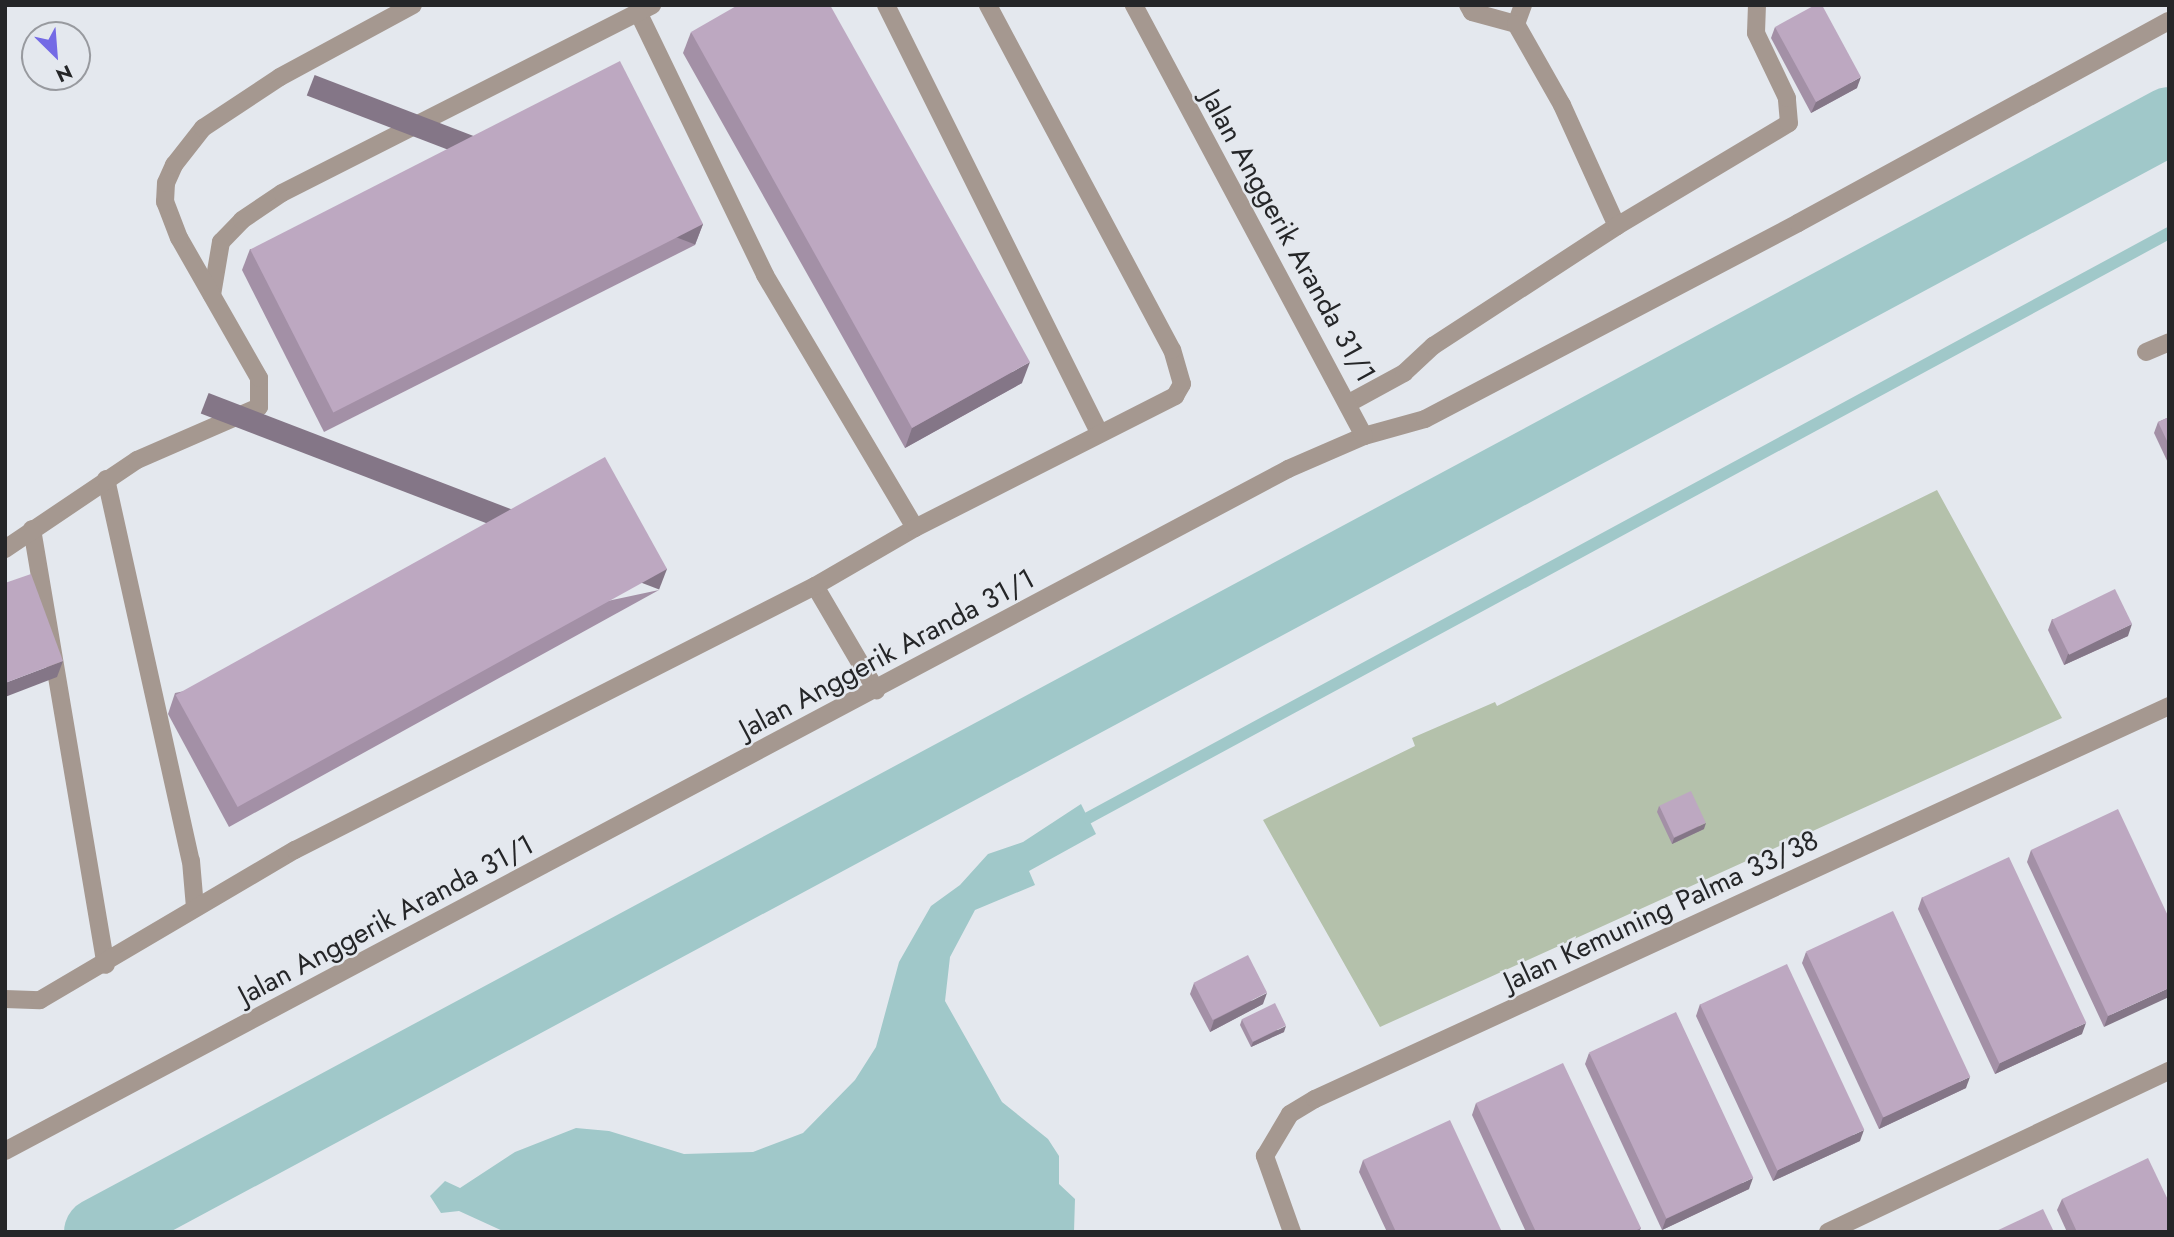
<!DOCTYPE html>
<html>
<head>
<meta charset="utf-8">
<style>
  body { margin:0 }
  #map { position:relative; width:2174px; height:1237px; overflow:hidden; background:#e4e8ee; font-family:Jost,sans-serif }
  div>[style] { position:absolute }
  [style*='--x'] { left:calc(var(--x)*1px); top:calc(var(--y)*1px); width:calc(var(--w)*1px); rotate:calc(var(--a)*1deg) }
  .green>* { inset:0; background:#b4c1ab }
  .water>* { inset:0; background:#a0c8c9 }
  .stream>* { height:12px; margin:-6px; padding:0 6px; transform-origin:6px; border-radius:6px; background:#a0c8c9 }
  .river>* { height:68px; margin:-34px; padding:0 34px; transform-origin:34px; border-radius:34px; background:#a0c8c9 }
  .minor>* { height:18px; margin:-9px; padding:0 9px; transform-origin:9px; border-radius:9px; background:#a59890 }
  .wall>* { inset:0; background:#a390a6 }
  .shaded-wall>* { inset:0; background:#847687; transform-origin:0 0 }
  .building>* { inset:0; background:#bda8c1; transform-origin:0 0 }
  span { translate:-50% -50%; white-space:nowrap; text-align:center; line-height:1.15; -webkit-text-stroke:5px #e4e8ee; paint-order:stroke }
  .street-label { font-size:28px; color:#252628 }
  .frame { position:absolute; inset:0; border:7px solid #252628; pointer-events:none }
  .north { position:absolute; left:21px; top:21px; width:70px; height:70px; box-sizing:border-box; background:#e4e8ee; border:2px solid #989a9f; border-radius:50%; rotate:155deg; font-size:19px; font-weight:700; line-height:28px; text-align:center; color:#252628 }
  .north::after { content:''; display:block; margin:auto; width:24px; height:32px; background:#746ae5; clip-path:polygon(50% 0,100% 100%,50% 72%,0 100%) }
</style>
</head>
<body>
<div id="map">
  <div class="green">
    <i style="clip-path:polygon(1937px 490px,2062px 718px,1380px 1027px,1263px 820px,1415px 746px,1412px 738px,1495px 702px,1497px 706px)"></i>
  </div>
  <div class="water">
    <i style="clip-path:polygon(1081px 804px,1096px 834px,1029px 871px,1035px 885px,975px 910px,950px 957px,945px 1001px,1002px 1102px,1048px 1139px,1059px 1156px,1059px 1184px,1075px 1199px,1074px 1232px,505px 1232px,459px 1211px,441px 1213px,430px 1196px,445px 1181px,460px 1188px,515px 1152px,576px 1128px,609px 1131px,684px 1154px,753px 1152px,803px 1133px,855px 1080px,876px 1047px,899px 962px,931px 906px,960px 885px,988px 854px,1023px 842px)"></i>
  </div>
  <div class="stream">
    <i style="--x:1088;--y:818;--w:1229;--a:-28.42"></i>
  </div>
  <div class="river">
    <i style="--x:98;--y:1232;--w:2350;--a:-28.21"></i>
  </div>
  <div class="minor">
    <i style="--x:886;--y:5;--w:477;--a:63.5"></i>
    <i style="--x:1468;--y:5;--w:8;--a:60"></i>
    <i style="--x:1472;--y:12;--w:46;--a:15.3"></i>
    <i style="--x:1523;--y:5;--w:20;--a:110"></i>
    <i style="--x:1516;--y:24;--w:93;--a:60.4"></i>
    <i style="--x:1562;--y:105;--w:133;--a:65.6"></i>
    <i style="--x:638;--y:12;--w:292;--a:64.2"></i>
    <i style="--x:765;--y:275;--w:294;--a:59.3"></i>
    <i style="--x:212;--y:295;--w:54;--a:-80.4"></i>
    <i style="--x:221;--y:242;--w:30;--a:-46"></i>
    <i style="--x:242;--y:220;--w:48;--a:-34"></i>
    <i style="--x:282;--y:193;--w:415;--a:-26.9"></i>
    <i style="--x:2146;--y:352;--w:25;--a:-23"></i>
    <i style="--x:1349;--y:403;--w:63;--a:-28.6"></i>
    <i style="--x:1404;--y:373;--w:40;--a:-43"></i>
    <i style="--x:1433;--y:346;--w:220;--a:-33.1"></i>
    <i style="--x:1617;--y:226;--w:200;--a:-30.9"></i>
    <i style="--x:1789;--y:123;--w:25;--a:-95"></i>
    <i style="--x:1787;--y:98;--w:72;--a:-115.5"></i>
    <i style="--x:1756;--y:33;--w:28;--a:-88"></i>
    <i style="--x:1364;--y:436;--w:63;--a:-15.6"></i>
    <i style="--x:1425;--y:419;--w:421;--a:-27.7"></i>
    <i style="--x:1798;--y:223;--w:422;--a:-28.6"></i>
    <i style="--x:106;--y:479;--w:391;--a:77.5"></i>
    <i style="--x:191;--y:861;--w:47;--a:85.1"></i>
    <i style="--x:32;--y:529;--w:442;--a:80.4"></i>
    <i style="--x:5;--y:549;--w:159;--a:-34"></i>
    <i style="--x:137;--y:460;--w:133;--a:-23.5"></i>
    <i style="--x:259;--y:407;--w:29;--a:-90"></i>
    <i style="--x:259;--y:378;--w:161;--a:-119.7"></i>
    <i style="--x:179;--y:238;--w:39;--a:-111"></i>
    <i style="--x:165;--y:202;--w:19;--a:-87"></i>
    <i style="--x:166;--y:183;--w:20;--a:-66"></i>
    <i style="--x:174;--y:165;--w:47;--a:-51.9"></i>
    <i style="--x:203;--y:128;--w:92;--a:-33.5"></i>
    <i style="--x:280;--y:77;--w:151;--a:-28.4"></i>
    <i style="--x:815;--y:586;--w:121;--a:59.6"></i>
    <i style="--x:5;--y:999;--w:35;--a:2"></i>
    <i style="--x:40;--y:1000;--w:296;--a:-30.5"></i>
    <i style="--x:295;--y:850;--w:583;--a:-26.92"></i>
    <i style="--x:815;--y:586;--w:116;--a:-30.1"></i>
    <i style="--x:915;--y:528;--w:292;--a:-26.9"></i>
    <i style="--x:1175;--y:396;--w:14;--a:-60"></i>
    <i style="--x:1182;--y:384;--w:35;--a:-106"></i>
    <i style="--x:1172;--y:350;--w:391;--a:-118.1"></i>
    <i style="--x:5;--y:1151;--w:1453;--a:-27.99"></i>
    <i style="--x:1288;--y:469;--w:83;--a:-23.5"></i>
    <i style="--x:1364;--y:436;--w:489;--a:-118.1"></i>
    <i style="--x:1292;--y:1232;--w:81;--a:-109.6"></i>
    <i style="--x:1265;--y:1156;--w:49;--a:-59.2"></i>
    <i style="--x:1290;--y:1114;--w:29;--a:-31"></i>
    <i style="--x:1315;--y:1099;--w:940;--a:-24.71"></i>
    <i style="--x:1828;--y:1232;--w:377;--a:-25.3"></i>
  </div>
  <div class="wall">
    <i style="clip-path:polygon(1775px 27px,1857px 88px,1811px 113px,1771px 38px)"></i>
    <i style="clip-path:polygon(691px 32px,1022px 383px,905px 448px,683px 53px)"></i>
    <i style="clip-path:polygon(703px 224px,695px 245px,324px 432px,242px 270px,250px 249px)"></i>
    <i style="clip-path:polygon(2169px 417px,2169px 465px,2154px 433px,2158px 422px)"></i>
    <i style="clip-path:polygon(659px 590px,229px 827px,168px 714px,175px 693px)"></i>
    <i style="clip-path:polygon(2052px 619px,2128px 636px,2064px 665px,2048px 630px)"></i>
    <i style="clip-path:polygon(1659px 806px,1704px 829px,1672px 844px,1657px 812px)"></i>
    <i style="clip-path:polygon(2031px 850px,2169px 918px,2104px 1027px,2027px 862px)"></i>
    <i style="clip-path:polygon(1922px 897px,2082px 1034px,1995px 1074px,1918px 909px)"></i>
    <i style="clip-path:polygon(1806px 952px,1966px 1088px,1879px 1129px,1802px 963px)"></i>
    <i style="clip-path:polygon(1194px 983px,1263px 1004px,1210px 1032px,1190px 994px)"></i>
    <i style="clip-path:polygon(1700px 1004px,1860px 1141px,1773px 1181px,1696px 1016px)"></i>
    <i style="clip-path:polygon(1242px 1019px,1284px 1032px,1251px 1047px,1240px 1025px)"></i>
    <i style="clip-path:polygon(1589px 1053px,1749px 1189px,1662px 1230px,1585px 1064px)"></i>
    <i style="clip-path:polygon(1476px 1103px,1641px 1228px,1639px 1232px,1526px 1232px,1472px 1115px)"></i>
    <i style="clip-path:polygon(1363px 1160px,1502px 1232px,1387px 1232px,1359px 1172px)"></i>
    <i style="clip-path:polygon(2062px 1199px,2169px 1232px,2067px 1232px,2057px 1210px)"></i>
  </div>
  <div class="shaded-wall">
    <i style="clip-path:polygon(1861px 77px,1857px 88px,1811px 113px,1816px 102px)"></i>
    <i style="left:703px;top:224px;width:22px;height:416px;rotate:111deg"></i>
    <i style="clip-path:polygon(1030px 362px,1022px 383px,905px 448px,912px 428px)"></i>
    <i style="left:667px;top:569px;width:22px;height:491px;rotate:111deg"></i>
    <i style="clip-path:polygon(2132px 624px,2128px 636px,2064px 665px,2068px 654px)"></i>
    <i style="clip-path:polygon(63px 661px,57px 677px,5px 697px,5px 683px)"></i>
    <i style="clip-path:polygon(1706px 823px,1704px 829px,1672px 844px,1674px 838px)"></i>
    <i style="clip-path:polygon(2169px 988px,2169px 997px,2104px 1027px,2108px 1016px)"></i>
    <i style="clip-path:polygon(1267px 993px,1263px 1004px,1210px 1032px,1214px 1020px)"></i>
    <i style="clip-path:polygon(2086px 1023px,2082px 1034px,1995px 1074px,2000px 1063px)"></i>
    <i style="clip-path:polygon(1286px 1026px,1284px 1032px,1251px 1047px,1253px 1042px)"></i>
    <i style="clip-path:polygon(1970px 1077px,1966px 1088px,1879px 1129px,1883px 1117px)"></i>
    <i style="clip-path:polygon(1864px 1130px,1860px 1141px,1773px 1181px,1778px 1170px)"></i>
    <i style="clip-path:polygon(1753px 1178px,1749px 1189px,1662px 1230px,1666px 1219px)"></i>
  </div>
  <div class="building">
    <i style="clip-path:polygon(738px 5px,830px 5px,1030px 362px,912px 428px,691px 32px)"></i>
    <i style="clip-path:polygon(1815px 5px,1822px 5px,1861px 77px,1816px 102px,1775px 27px)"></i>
    <i style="left:620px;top:61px;width:183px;height:415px;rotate:63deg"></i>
    <i style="clip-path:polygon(2169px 417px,2169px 445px,2158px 422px)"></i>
    <i style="left:605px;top:457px;width:128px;height:491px;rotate:61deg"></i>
    <i style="clip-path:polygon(31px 574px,63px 661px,5px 683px,5px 583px)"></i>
    <i style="left:2115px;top:589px;width:39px;height:70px;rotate:64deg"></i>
    <i style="left:1691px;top:791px;width:35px;height:35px;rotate:65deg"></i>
    <i style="clip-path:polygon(2118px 809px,2169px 918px,2169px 988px,2108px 1016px,2031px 850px)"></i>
    <i style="left:2009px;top:857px;width:183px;height:96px;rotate:65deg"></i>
    <i style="left:1893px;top:911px;width:183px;height:96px;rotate:65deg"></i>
    <i style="left:1248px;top:955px;width:42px;height:61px;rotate:63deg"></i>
    <i style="left:1787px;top:964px;width:183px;height:96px;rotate:65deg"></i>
    <i style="left:1275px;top:1003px;width:25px;height:37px;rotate:64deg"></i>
    <i style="left:1676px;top:1012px;width:183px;height:96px;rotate:65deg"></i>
    <i style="clip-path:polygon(1563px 1063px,1641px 1228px,1633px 1232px,1536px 1232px,1476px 1103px)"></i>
    <i style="clip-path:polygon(1450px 1120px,1502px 1232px,1396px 1232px,1363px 1160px)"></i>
    <i style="clip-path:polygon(2148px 1158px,2169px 1202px,2169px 1232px,2077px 1232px,2062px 1199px)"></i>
    <i style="clip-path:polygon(2043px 1209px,2054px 1232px,1994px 1232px)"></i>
  </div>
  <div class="street-label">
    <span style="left:1288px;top:236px;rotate:61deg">Jalan Anggerik Aranda 31/1</span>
    <span style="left:887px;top:654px;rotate:-28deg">Jalan Anggerik Aranda 31/1</span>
    <span style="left:1661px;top:911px;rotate:-25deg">Jalan Kemuning Palma 33/38</span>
    <span style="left:386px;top:920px;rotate:-28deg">Jalan Anggerik Aranda 31/1</span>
  </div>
  <div class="frame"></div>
  <div class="north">N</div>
</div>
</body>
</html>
